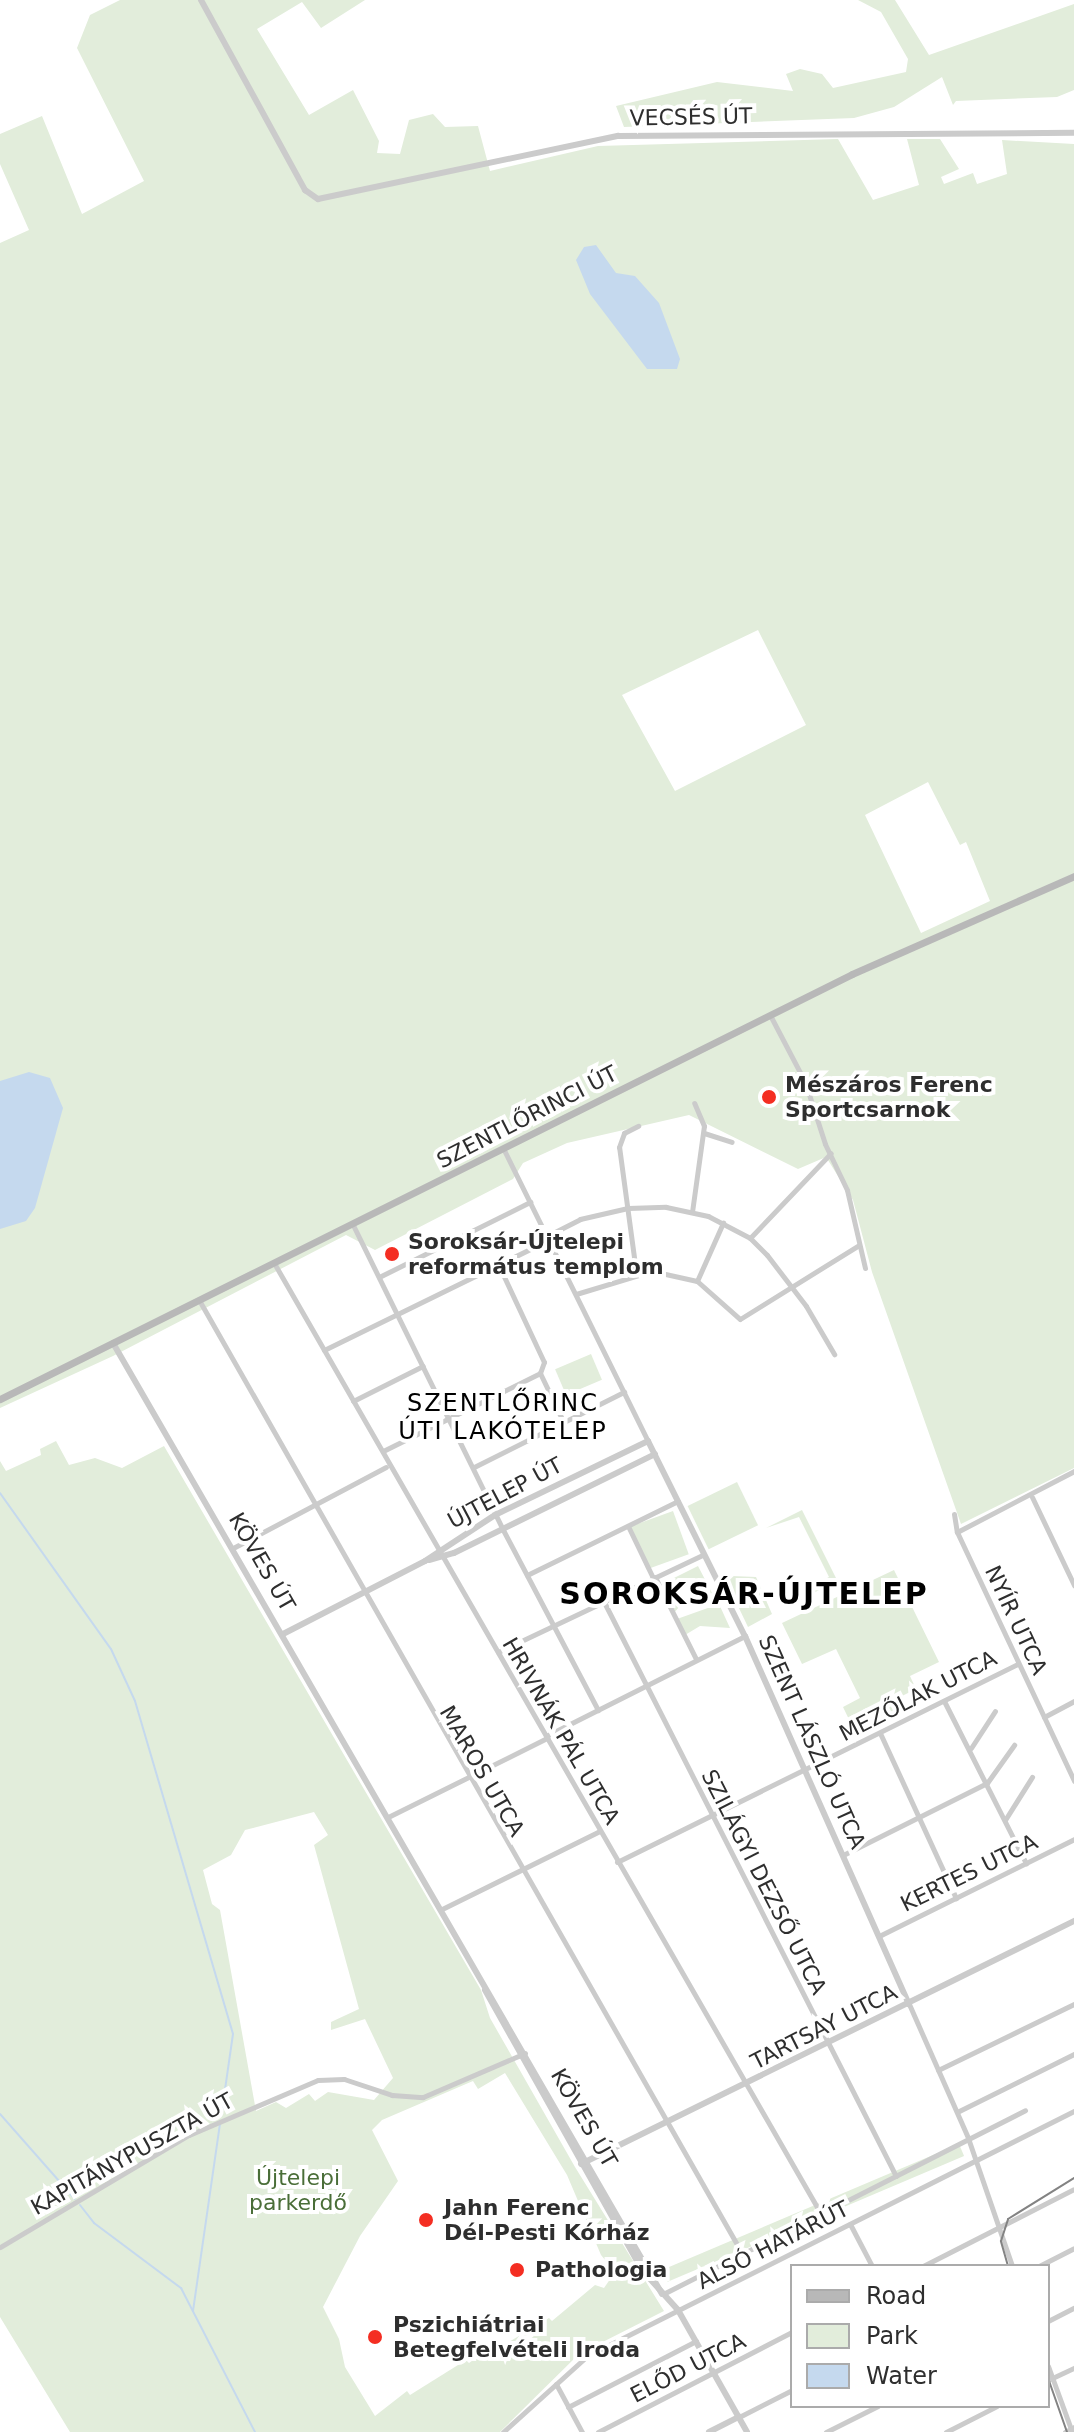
<!DOCTYPE html>
<html>
<head>
<meta charset="utf-8">
<style>
  body { margin:0 }
  #map { position:relative; width:1074px; height:2432px; overflow:hidden; background:#fff; font-family:"DejaVu Sans",sans-serif }
  div>[style] { position:absolute }
  [style*='--x'] { left:calc(var(--x)*1px); top:calc(var(--y)*1px); width:calc(var(--w)*1px); rotate:calc(var(--a)*1deg) }
  .green>* { inset:0; background:#e2eddb; transform-origin:0 0 }
  .water>* { inset:0; background:#c5d9ee }
  .stream>* { height:2px; margin:-1px; padding:0 1px; transform-origin:1px; border-radius:1px; background:#c5d9ee }
  .minor>* { height:5px; margin:-2.5px; padding:0 2.5px; transform-origin:2.5px; border-radius:2.5px; background:#cbcbcb }
  .tertiary>* { height:6px; margin:-3px; padding:0 3px; transform-origin:3px; border-radius:3px; background:#cbcbcb }
  .secondary>* { height:7px; margin:-3.5px; padding:0 3.5px; transform-origin:3.5px; border-radius:3.5px; background:#b8b8b8 }
  .tram>* { height:2px; margin:-1px; padding:0 1px; transform-origin:1px; border-radius:1px; background:#838383 }
  .dots>* { width:22px; height:22px; translate:-50% -50%; box-sizing:border-box; border:4px solid #fff; border-radius:50% }
  span { translate:-50% -50%; white-space:nowrap; text-align:center; line-height:1.15; -webkit-text-stroke:8px #fff; paint-order:stroke }
  .street-label { font-size:22px; color:#2e2e2e }
  .poi-label { font-size:22px; color:#2e2e2e; font-weight:700 }
  .left { translate:0 -50%; text-align:left }
  .park-label { font-size:22px; color:#4a6e38 }
  .neighbourhood-label { font-size:24px; color:#000; letter-spacing:2px }
  .district-label { font-size:30px; color:#000; font-weight:700; letter-spacing:2px }
  .legend { position:absolute; left:790px; top:2264px; width:260px; height:144px; box-sizing:border-box; background:#fff; border:2px solid #ababab; margin:0; padding:10px 14px; list-style:none; font-size:24px; color:#2e2e2e }
  .legend li { display:flex; align-items:center; gap:16px; height:40px }
  .legend b { width:40px; border:2px solid #ababab }
</style>
</head>
<body>
<div id="map">
  <div class="green">
    <i style="clip-path:polygon(evenodd,120px 0,365px 0,321px 28px,302px 2px,257px 29px,309px 115px,353px 90px,379px 141px,377px 153px,400px 154px,409px 120px,433px 114px,445px 127px,478px 126px,490px 171px,598px 146px,838px 139px,873px 200px,919px 185px,907px 139px,940px 139px,959px 169px,941px 177px,944px 184px,973px 173px,977px 184px,1007px 174px,1002px 140px,1074px 144px,1074px 1468px,961px 1524px,872px 1272px,853px 1200px,826px 1157px,798px 1169px,689px 1115px,567px 1143px,523px 1163px,513px 1179px,375px 1250px,346px 1235px,113px 1356px,0 1408px,0 243px,29px 230px,0 164px,0 134px,42px 116px,82px 214px,144px 181px,77px 48px,90px 15px,120px 0,758px 630px,806px 725px,675px 791px,622px 695px,758px 630px,120px 0,928px 782px,960px 845px,966px 842px,990px 901px,921px 933px,865px 815px,928px 782px)"></i>
    <i style="clip-path:polygon(858px 0,895px 0,929px 55px,1074px 4px,1074px 90px,1057px 97px,956px 101px,953px 105px,942px 77px,894px 107px,854px 118px,624px 127px,616px 106px,717px 82px,793px 91px,786px 74px,800px 69px,822px 74px,833px 88px,906px 72px,908px 59px,881px 12px)"></i>
    <i style="left:591px;top:1354px;width:28px;height:39px;rotate:67deg"></i>
    <i style="clip-path:polygon(evenodd,56px 1441px,69px 1465px,95px 1458px,122px 1468px,164px 1446px,481px 1990px,490px 2018px,575px 2167px,664px 2311px,579px 2354px,500px 2432px,70px 2432px,0 2317px,0 1461px,6px 1471px,41px 1455px,40px 1449px,56px 1441px,314px 1812px,328px 1835px,314px 1845px,359px 2009px,331px 2022px,331px 2030px,365px 2019px,393px 2078px,374px 2100px,328px 2092px,315px 2101px,309px 2094px,286px 2108px,276px 2102px,256px 2111px,220px 1910px,212px 1904px,203px 1870px,231px 1855px,245px 1830px,314px 1812px,56px 1441px,505px 2073px,567px 2175px,601px 2255px,615px 2272px,604px 2288px,595px 2285px,552px 2321px,549px 2318px,497px 2349px,493px 2346px,469px 2363px,466px 2360px,410px 2395px,407px 2391px,375px 2416px,345px 2367px,339px 2339px,323px 2307px,360px 2236px,398px 2181px,372px 2130px,382px 2120px,473px 2081px,478px 2089px,505px 2073px)"></i>
    <i style="left:737px;top:1482px;width:48px;height:55px;rotate:64deg"></i>
    <i style="clip-path:polygon(802px 1510px,837px 1580px,801px 1600px,800px 1592px,829px 1577px,799px 1517px,766px 1528px)"></i>
    <i style="left:673px;top:1511px;width:46px;height:45px;rotate:70deg"></i>
    <i style="clip-path:polygon(698px 1566px,712px 1593px,707px 1596px,695px 1579px,686px 1578px,676px 1590px,679px 1607px,674px 1613px,660px 1585px)"></i>
    <i style="clip-path:polygon(894px 1570px,939px 1662px,910px 1676px,916px 1689px,900px 1697px,907px 1712px,857px 1736px,843px 1707px,860px 1698px,836px 1649px,802px 1664px,782px 1623px)"></i>
    <i style="clip-path:polygon(732px 1576px,756px 1577px,772px 1614px,748px 1627px,727px 1583px)"></i>
    <i style="clip-path:polygon(719px 1604px,730px 1628px,700px 1626px,685px 1635px,677px 1619px)"></i>
    <i style="left:959px;top:2144px;width:13px;height:322px;rotate:67deg"></i>
  </div>
  <div class="water">
    <i style="clip-path:polygon(596px 245px,616px 273px,635px 276px,659px 303px,680px 359px,677px 369px,647px 369px,590px 294px,576px 260px,584px 247px)"></i>
    <i style="clip-path:polygon(29px 1072px,50px 1078px,63px 1108px,35px 1208px,26px 1221px,0 1229px,0 1081px)"></i>
  </div>
  <div class="stream">
    <i style="--x:0;--y:1493;--w:191;--a:54.6"></i>
    <i style="--x:111;--y:1649;--w:57;--a:65.2"></i>
    <i style="--x:135;--y:1701;--w:347;--a:73.6"></i>
    <i style="--x:233;--y:2034;--w:77;--a:98.2"></i>
    <i style="--x:0;--y:2114;--w:113;--a:48.6"></i>
    <i style="--x:80;--y:2205;--w:23;--a:52"></i>
    <i style="--x:94;--y:2223;--w:109;--a:36.8"></i>
    <i style="--x:181;--y:2288;--w:162;--a:62.8"></i>
    <i style="--x:193;--y:2311;--w:189;--a:-81.8"></i>
  </div>
  <div class="minor">
    <i style="--x:770;--y:1015;--w:76;--a:62.4"></i>
    <i style="--x:805;--y:1082;--w:65;--a:72.1"></i>
    <i style="--x:825;--y:1144;--w:51;--a:64.4"></i>
    <i style="--x:847;--y:1190;--w:80;--a:77"></i>
    <i style="--x:704;--y:1133;--w:29;--a:18"></i>
    <i style="--x:503;--y:1148;--w:327;--a:63.7"></i>
    <i style="--x:692;--y:1212;--w:87;--a:-82.1"></i>
    <i style="--x:704;--y:1126;--w:25;--a:-113"></i>
    <i style="--x:353;--y:1225;--w:338;--a:63.8"></i>
    <i style="--x:502;--y:1528;--w:206;--a:62.2"></i>
    <i style="--x:547;--y:1236;--w:37;--a:-27"></i>
    <i style="--x:580;--y:1219;--w:49;--a:-12.9"></i>
    <i style="--x:628;--y:1208;--w:38;--a:-2"></i>
    <i style="--x:666;--y:1207;--w:43;--a:12.1"></i>
    <i style="--x:708;--y:1216;--w:47;--a:27.6"></i>
    <i style="--x:750;--y:1238;--w:24;--a:45"></i>
    <i style="--x:767;--y:1255;--w:64;--a:52.6"></i>
    <i style="--x:806;--y:1306;--w:56;--a:59.7"></i>
    <i style="--x:750;--y:1238;--w:117;--a:-46.4"></i>
    <i style="--x:274;--y:1263;--w:1097;--a:60.09"></i>
    <i style="--x:499;--y:1266;--w:106;--a:64.9"></i>
    <i style="--x:544;--y:1362;--w:12;--a:110"></i>
    <i style="--x:636;--y:1272;--w:126;--a:-97.7"></i>
    <i style="--x:619;--y:1147;--w:15;--a:-70"></i>
    <i style="--x:624;--y:1133;--w:16;--a:-27"></i>
    <i style="--x:379;--y:1277;--w:169;--a:-26.4"></i>
    <i style="--x:697;--y:1281;--w:64;--a:-65.9"></i>
    <i style="--x:576;--y:1294;--w:79;--a:-16.8"></i>
    <i style="--x:652;--y:1271;--w:46;--a:12.5"></i>
    <i style="--x:697;--y:1281;--w:57;--a:41.5"></i>
    <i style="--x:740;--y:1319;--w:140;--a:-31.9"></i>
    <i style="--x:199;--y:1300;--w:1099;--a:60.33"></i>
    <i style="--x:324;--y:1350;--w:250;--a:-26.1"></i>
    <i style="--x:540;--y:1373;--w:53;--a:64.4"></i>
    <i style="--x:353;--y:1401;--w:78;--a:-26.6"></i>
    <i style="--x:383;--y:1451;--w:175;--a:-26.4"></i>
    <i style="--x:474;--y:1467;--w:168;--a:-26.6"></i>
    <i style="--x:1032;--y:1497;--w:98;--a:64.5"></i>
    <i style="--x:954;--y:1514;--w:18;--a:81"></i>
    <i style="--x:957;--y:1532;--w:275;--a:64.8"></i>
    <i style="--x:628;--y:1526;--w:58;--a:64.3"></i>
    <i style="--x:957;--y:1532;--w:132;--a:-27.5"></i>
    <i style="--x:233;--y:1548;--w:173;--a:-27.9"></i>
    <i style="--x:527;--y:1575;--w:168;--a:-26.1"></i>
    <i style="--x:655;--y:1577;--w:92;--a:63.4"></i>
    <i style="--x:604;--y:1602;--w:644;--a:63.04"></i>
    <i style="--x:498;--y:1652;--w:228;--a:-25.4"></i>
    <i style="--x:944;--y:1701;--w:182;--a:63.2"></i>
    <i style="--x:1044;--y:1717;--w:34;--a:-28"></i>
    <i style="--x:880;--y:1733;--w:182;--a:65.3"></i>
    <i style="--x:546;--y:1736;--w:223;--a:-26.7"></i>
    <i style="--x:971;--y:1748;--w:44;--a:-57"></i>
    <i style="--x:388;--y:1817;--w:178;--a:-26.4"></i>
    <i style="--x:1005;--y:1820;--w:51;--a:-57.9"></i>
    <i style="--x:843;--y:1855;--w:161;--a:-26.6"></i>
    <i style="--x:987;--y:1783;--w:47;--a:-54.6"></i>
    <i style="--x:617;--y:1862;--w:447;--a:-26.3"></i>
    <i style="--x:442;--y:1909;--w:176;--a:-26.3"></i>
    <i style="--x:879;--y:1936;--w:218;--a:-26.4"></i>
    <i style="--x:909;--y:2004;--w:146;--a:66.2"></i>
    <i style="--x:968;--y:2138;--w:135;--a:71"></i>
    <i style="--x:938;--y:2070;--w:151;--a:-25.9"></i>
    <i style="--x:957;--y:2112;--w:131;--a:-26.4"></i>
    <i style="--x:850;--y:2224;--w:47;--a:62.4"></i>
    <i style="--x:0;--y:2247;--w:220;--a:-30.7"></i>
    <i style="--x:189;--y:2135;--w:140;--a:-23.1"></i>
    <i style="--x:318;--y:2080;--w:26;--a:-2"></i>
    <i style="--x:344;--y:2079;--w:51;--a:18.4"></i>
    <i style="--x:392;--y:2095;--w:31;--a:4"></i>
    <i style="--x:423;--y:2097;--w:111;--a:-23.3"></i>
    <i style="--x:923;--y:2266;--w:169;--a:-27"></i>
    <i style="--x:1039;--y:2266;--w:39;--a:-27"></i>
    <i style="--x:663;--y:2294;--w:406;--a:-26.9"></i>
    <i style="--x:1048;--y:2321;--w:29;--a:-27"></i>
    <i style="--x:1048;--y:2366;--w:70;--a:70"></i>
    <i style="--x:1048;--y:2380;--w:29;--a:-25"></i>
    <i style="--x:556;--y:2384;--w:55;--a:61.6"></i>
    <i style="--x:568;--y:2407;--w:144;--a:-27.3"></i>
    <i style="--x:739;--y:2417;--w:59;--a:-27"></i>
    <i style="--x:503;--y:2432;--w:113;--a:-42.1"></i>
    <i style="--x:587;--y:2356;--w:545;--a:-26.71"></i>
    <i style="--x:598;--y:2432;--w:218;--a:-27.3"></i>
    <i style="--x:826;--y:2432;--w:58;--a:-26.6"></i>
    <i style="--x:946;--y:2432;--w:57;--a:-27"></i>
    <i style="--x:1065;--y:2432;--w:10;--a:-29"></i>
  </div>
  <div class="tertiary">
    <i style="--x:201;--y:0;--w:217;--a:61.3"></i>
    <i style="--x:305;--y:190;--w:16;--a:35"></i>
    <i style="--x:318;--y:199;--w:307;--a:-11.9"></i>
    <i style="--x:618;--y:136;--w:456;--a:-0.4"></i>
    <i style="--x:113;--y:1343;--w:1098;--a:60"></i>
    <i style="--x:429;--y:1560;--w:26;--a:-16"></i>
    <i style="--x:454;--y:1553;--w:224;--a:-26.2"></i>
    <i style="--x:283;--y:1634;--w:160;--a:-27.2"></i>
    <i style="--x:425;--y:1561;--w:84;--a:-33.3"></i>
    <i style="--x:495;--y:1515;--w:170;--a:-25.8"></i>
    <i style="--x:648;--y:1441;--w:218;--a:63.6"></i>
    <i style="--x:745;--y:1636;--w:403;--a:66"></i>
    <i style="--x:485;--y:1990;--w:321;--a:60.7"></i>
    <i style="--x:642;--y:2270;--w:54;--a:48"></i>
    <i style="--x:678;--y:2310;--w:140;--a:60.5"></i>
    <i style="--x:581;--y:2164;--w:550;--a:-26.24"></i>
    <i style="--x:709;--y:2432;--w:34;--a:-27"></i>
  </div>
  <div class="secondary">
    <i style="--x:0;--y:1399;--w:952;--a:-26.51"></i>
    <i style="--x:852;--y:974;--w:243;--a:-23.8"></i>
  </div>
  <div class="tram">
    <i style="--x:1008;--y:2266;--w:26;--a:-106"></i>
    <i style="--x:1001;--y:2241;--w:23;--a:-72"></i>
    <i style="--x:1008;--y:2219;--w:78;--a:-31.8"></i>
    <i style="--x:1048;--y:2378;--w:57;--a:70.6"></i>
  </div>
  <div class="dots">
    <i style="left:769px;top:1097px;background:#f42e22"></i>
    <i style="left:392px;top:1254px;background:#f42e22"></i>
    <i style="left:426px;top:2220px;background:#f42e22"></i>
    <i style="left:517px;top:2270px;background:#f42e22"></i>
    <i style="left:375px;top:2337px;background:#f42e22"></i>
  </div>
  <div class="street-label">
    <span style="left:691px;top:117px;rotate:-1deg">VECSÉS ÚT</span>
    <span style="left:527px;top:1117px;rotate:-27deg">SZENTLŐRINCI ÚT</span>
    <span style="left:505px;top:1493px;rotate:-28deg">ÚJTELEP ÚT</span>
    <span style="left:262px;top:1562px;rotate:60deg">KÖVES ÚT</span>
    <span style="left:1016px;top:1620px;rotate:65deg">NYÍR UTCA</span>
    <span style="left:918px;top:1696px;rotate:-27deg">MEZŐLAK UTCA</span>
    <span style="left:561px;top:1731px;rotate:60deg">HRIVNÁK PÁL UTCA</span>
    <span style="left:812px;top:1742px;rotate:66deg">SZENT LÁSZLÓ UTCA</span>
    <span style="left:482px;top:1771px;rotate:60deg">MAROS UTCA</span>
    <span style="left:969px;top:1873px;rotate:-26deg">KERTES UTCA</span>
    <span style="left:764px;top:1882px;rotate:63deg">SZILÁGYI DEZSŐ UTCA</span>
    <span style="left:824px;top:2027px;rotate:-27deg">TARTSAY UTCA</span>
    <span style="left:584px;top:2118px;rotate:60deg">KÖVES ÚT</span>
    <span style="left:132px;top:2154px;rotate:-29deg">KAPITÁNYPUSZTA ÚT</span>
    <span style="left:773px;top:2245px;rotate:-27deg">ALSÓ HATÁRÚT</span>
    <span style="left:688px;top:2368px;rotate:-27deg">ELŐD UTCA</span>
  </div>
  <div class="poi-label">
    <span class="left" style="left:785px;top:1097px">Mészáros Ferenc<br>Sportcsarnok</span>
    <span class="left" style="left:408px;top:1254px">Soroksár-Újtelepi<br>református templom</span>
    <span class="left" style="left:444px;top:2220px">Jahn Ferenc<br>Dél-Pesti Kórház</span>
    <span class="left" style="left:535px;top:2270px">Pathologia</span>
    <span class="left" style="left:393px;top:2337px">Pszichiátriai<br>Betegfelvételi Iroda</span>
  </div>
  <div class="park-label">
    <span style="left:298px;top:2190px">Újtelepi<br>parkerdő</span>
  </div>
  <div class="neighbourhood-label">
    <span style="left:503px;top:1418px">SZENTLŐRINC<br>ÚTI LAKÓTELEP</span>
  </div>
  <div class="district-label">
    <span style="left:744px;top:1594px">SOROKSÁR-ÚJTELEP</span>
  </div>
  <ul class="legend">
  <li><b style="height:10px;background:#b8b8b8"></b>Road</li>
  <li><b style="height:22px;background:#e2eddb"></b>Park</li>
  <li><b style="height:22px;background:#c5d9ee"></b>Water</li>
  </ul>
</div>
</body>
</html>
